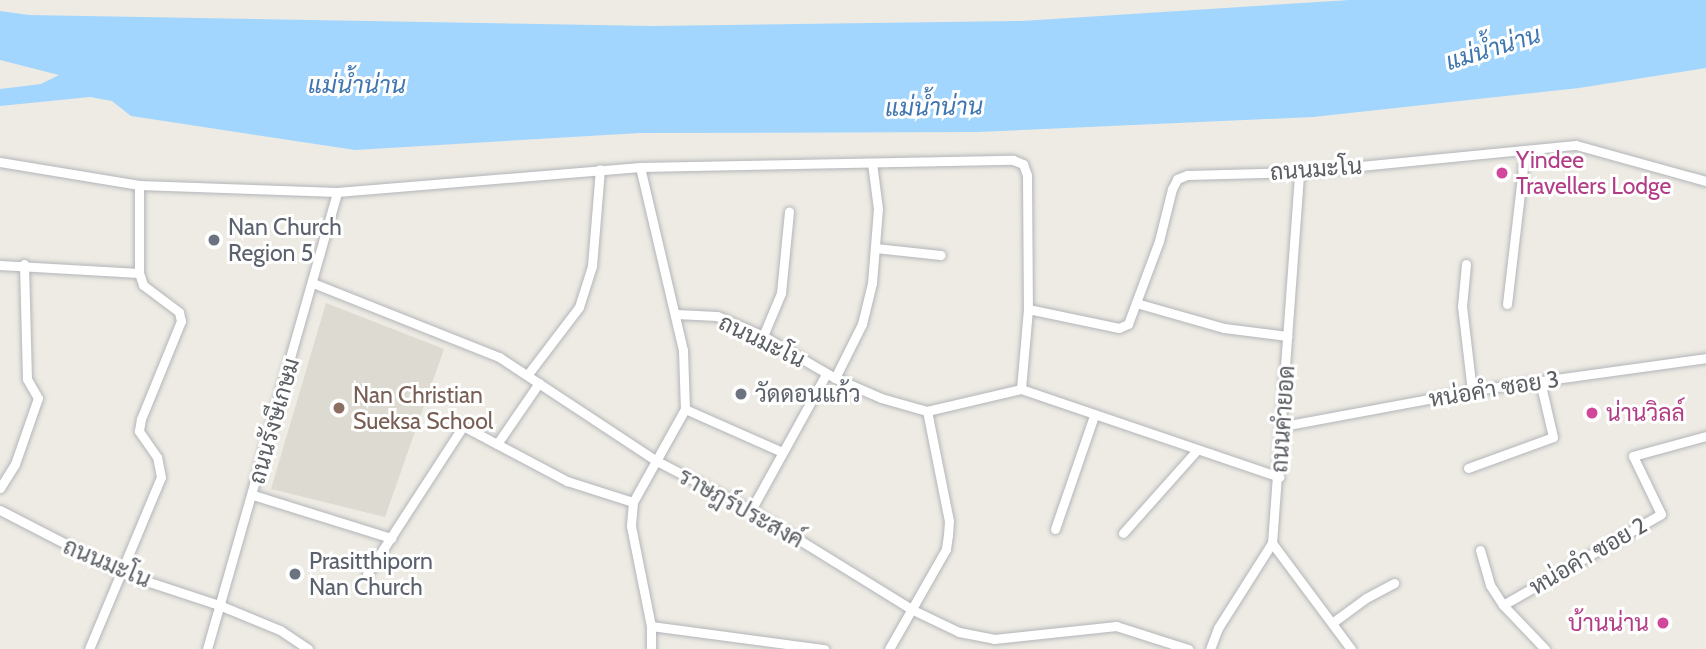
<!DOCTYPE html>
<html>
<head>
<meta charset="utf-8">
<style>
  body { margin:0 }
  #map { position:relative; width:1706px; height:649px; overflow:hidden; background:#edebe3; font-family:Cabin,Sarabun,sans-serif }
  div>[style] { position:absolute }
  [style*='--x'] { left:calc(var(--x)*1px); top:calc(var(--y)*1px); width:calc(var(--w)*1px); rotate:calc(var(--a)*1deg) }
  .education>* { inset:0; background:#dddad1 }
  .water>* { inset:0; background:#a2d6fe }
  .roads { filter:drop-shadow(0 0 2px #b3b5ba) drop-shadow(0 0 2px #b3b5ba) }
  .minor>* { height:9px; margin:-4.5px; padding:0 4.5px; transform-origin:4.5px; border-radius:4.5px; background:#fff }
  .dots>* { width:19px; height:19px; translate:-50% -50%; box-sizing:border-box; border:4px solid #fff; border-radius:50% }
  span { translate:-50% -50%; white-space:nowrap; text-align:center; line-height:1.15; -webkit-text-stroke:6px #fff; paint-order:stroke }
  .hotel-label { font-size:23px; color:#b23c85 }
  .left { translate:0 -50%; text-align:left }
  .right { translate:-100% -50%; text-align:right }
  .street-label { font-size:23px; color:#5b5f63 }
  .worship-label { font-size:23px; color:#5b616d }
  .education-label { font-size:23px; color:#785e54 }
  .water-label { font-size:24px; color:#4076af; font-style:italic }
</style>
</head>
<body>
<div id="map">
  <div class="education">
    <i style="clip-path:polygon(326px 303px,444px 349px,385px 517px,271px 489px)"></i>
  </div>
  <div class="water">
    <i style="clip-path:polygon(1350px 0,1706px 0,1706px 68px,1579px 88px,1313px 117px,978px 132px,640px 133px,355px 150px,131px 116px,112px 101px,90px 97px,0 106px,0 89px,41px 84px,59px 75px,0 60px,0 11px,29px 15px,652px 26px,1022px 21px)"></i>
  </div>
  <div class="roads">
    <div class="minor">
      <i style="--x:0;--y:162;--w:141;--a:9.4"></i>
      <i style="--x:139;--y:185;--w:198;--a:2"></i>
      <i style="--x:337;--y:192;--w:304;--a:-4.7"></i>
      <i style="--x:640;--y:167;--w:188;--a:76.8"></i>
      <i style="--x:683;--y:350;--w:59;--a:88.1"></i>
      <i style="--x:685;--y:409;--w:107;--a:119.2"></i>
      <i style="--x:633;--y:502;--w:24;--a:95"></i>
      <i style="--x:631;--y:526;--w:102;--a:78.7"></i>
      <i style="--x:651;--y:626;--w:23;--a:90"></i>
      <i style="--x:640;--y:167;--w:373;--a:-1.1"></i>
      <i style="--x:1013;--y:160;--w:11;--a:22"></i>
      <i style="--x:1023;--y:164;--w:12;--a:70"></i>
      <i style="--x:1027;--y:175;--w:134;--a:89.6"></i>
      <i style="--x:1028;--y:309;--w:80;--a:95"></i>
      <i style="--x:875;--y:248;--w:66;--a:6.1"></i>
      <i style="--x:1466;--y:264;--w:42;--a:95.4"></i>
      <i style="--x:1462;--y:306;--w:86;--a:83.3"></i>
      <i style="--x:0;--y:265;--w:139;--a:3.3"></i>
      <i style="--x:313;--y:283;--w:200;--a:21.7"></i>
      <i style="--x:499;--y:357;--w:187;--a:33.4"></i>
      <i style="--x:655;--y:460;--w:108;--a:27.5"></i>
      <i style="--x:751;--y:510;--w:190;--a:31.7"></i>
      <i style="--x:913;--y:610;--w:51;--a:25.6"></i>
      <i style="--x:959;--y:632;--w:36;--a:11"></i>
      <i style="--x:994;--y:639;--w:123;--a:-6.1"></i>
      <i style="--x:1116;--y:626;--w:76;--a:17.7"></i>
      <i style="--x:1136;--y:303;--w:91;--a:15.9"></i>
      <i style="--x:1224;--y:328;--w:64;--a:7.1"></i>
      <i style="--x:1507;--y:304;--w:155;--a:-83.3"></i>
      <i style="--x:1028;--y:309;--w:93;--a:11.8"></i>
      <i style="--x:1119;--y:328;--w:10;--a:-24"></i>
      <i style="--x:1128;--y:324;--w:89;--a:-69.5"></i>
      <i style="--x:1159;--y:241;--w:54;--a:-76"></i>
      <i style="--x:1172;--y:189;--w:11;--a:-63"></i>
      <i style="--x:1177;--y:179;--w:11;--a:-22"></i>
      <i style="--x:1187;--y:175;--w:112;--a:-1.5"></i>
      <i style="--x:1299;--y:172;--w:278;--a:-5.6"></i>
      <i style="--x:1576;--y:145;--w:135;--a:15.5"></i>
      <i style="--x:676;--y:314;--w:41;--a:2.8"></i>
      <i style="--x:717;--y:316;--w:50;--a:23.5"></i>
      <i style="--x:763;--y:336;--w:83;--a:30.3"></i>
      <i style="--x:835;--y:378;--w:50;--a:23.5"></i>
      <i style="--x:881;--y:398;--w:48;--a:15.8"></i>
      <i style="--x:927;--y:411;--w:97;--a:-13.2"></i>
      <i style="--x:1021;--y:389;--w:273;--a:18.8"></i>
      <i style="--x:763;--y:336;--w:47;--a:-67.3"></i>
      <i style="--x:781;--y:293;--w:82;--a:-84.4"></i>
      <i style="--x:528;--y:374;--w:84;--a:-52.7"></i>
      <i style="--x:579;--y:307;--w:43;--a:-72.4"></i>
      <i style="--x:592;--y:266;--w:97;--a:-85.3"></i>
      <i style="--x:835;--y:378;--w:60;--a:-63.4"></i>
      <i style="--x:862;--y:324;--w:42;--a:-76.3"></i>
      <i style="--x:872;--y:283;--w:74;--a:-85.4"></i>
      <i style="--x:878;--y:209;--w:46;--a:-97.4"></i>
      <i style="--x:685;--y:409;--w:106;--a:23.9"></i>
      <i style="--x:1283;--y:426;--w:203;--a:-10.5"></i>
      <i style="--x:1483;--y:389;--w:225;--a:-7.9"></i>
      <i style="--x:497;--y:444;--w:74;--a:-55.5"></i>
      <i style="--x:1468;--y:468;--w:90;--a:-20"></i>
      <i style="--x:1553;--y:437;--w:57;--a:-103.1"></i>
      <i style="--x:0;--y:488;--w:28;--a:-58"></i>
      <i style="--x:15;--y:464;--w:70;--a:-70.8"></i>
      <i style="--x:38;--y:398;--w:22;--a:-120"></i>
      <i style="--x:27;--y:379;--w:115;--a:-91.5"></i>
      <i style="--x:253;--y:495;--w:145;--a:17.3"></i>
      <i style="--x:0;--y:510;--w:137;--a:27.3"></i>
      <i style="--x:122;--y:573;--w:102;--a:18.3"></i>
      <i style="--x:219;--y:605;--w:66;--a:22.3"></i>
      <i style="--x:280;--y:630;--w:34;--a:34"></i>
      <i style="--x:751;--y:510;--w:155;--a:-61.1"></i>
      <i style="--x:1055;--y:529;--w:120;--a:-71"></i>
      <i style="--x:1123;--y:533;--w:111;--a:-48.3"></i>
      <i style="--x:1272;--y:543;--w:132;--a:53.3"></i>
      <i style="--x:1480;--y:550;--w:36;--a:74"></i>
      <i style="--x:1490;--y:585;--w:24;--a:57"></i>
      <i style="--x:1503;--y:605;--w:61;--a:46.3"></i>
      <i style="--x:367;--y:574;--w:176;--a:-57"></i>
      <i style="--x:463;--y:426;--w:118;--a:27.9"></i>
      <i style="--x:567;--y:481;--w:69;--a:17.7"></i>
      <i style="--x:1503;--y:605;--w:182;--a:-29.9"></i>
      <i style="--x:1661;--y:514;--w:64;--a:-115.8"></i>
      <i style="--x:1633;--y:456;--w:76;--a:-15.3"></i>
      <i style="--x:1332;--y:623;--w:42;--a:-36.3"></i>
      <i style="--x:1366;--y:598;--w:32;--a:-28"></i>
      <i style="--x:651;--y:626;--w:175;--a:7.6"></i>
      <i style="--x:89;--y:649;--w:186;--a:-67.3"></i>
      <i style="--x:161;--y:477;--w:20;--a:-101"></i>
      <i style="--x:157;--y:457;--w:32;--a:-125"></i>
      <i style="--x:139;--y:431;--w:12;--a:-81"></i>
      <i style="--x:141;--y:419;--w:106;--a:-67.8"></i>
      <i style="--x:181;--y:321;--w:9;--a:-103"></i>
      <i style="--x:179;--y:312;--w:45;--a:-143.1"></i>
      <i style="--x:143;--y:285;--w:13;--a:-108"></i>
      <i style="--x:139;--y:273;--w:88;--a:-90"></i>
      <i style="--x:207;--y:649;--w:475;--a:-74.1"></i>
      <i style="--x:889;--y:649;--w:115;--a:-60.3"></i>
      <i style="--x:946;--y:549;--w:14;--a:-82"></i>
      <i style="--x:948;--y:535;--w:14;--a:-86"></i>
      <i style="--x:949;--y:521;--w:112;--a:-101.3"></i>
      <i style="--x:1210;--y:649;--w:22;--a:-69"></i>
      <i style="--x:1218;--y:628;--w:101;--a:-57.6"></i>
      <i style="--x:1272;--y:543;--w:372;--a:-85.8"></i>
    </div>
  </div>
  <div class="dots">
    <i style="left:1502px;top:173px;background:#d1479c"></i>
    <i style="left:214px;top:240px;background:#6b7280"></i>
    <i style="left:741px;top:394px;background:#6b7280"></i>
    <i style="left:339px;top:408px;background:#8d6e63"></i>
    <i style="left:1592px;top:413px;background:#d1479c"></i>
    <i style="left:295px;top:574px;background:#6b7280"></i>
    <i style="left:1663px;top:623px;background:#d1479c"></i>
  </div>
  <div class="hotel-label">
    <span class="left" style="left:1516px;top:173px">Yindee<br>Travellers Lodge</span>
    <span class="left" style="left:1606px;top:413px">น่านวิลล์</span>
    <span class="right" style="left:1649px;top:623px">บ้านน่าน</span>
  </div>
  <div class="street-label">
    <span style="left:1316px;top:169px;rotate:-4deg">ถนนมะโน</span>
    <span style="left:762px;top:341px;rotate:26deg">ถนนมะโน</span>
    <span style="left:1494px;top:389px;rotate:-9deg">หน่อคำ ซอย 3</span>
    <span style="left:1283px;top:419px;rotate:-86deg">ถนนคำยอด</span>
    <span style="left:274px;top:421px;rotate:-74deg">ถนนรังษีเกษม</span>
    <span style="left:741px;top:508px;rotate:29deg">ราษฎร์ประสงค์</span>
    <span style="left:1588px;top:556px;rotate:-30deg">หน่อคำ ซอย 2</span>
    <span style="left:107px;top:563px;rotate:23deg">ถนนมะโน</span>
  </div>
  <div class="worship-label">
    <span class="left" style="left:228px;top:240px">Nan Church<br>Region 5</span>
    <span class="left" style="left:755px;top:394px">วัดดอนแก้ว</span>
    <span class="left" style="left:309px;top:574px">Prasitthiporn<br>Nan Church</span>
  </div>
  <div class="education-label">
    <span class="left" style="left:353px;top:408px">Nan Christian<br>Sueksa School</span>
  </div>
  <div class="water-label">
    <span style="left:1493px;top:48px;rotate:-17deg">แม่น้ำน่าน</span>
    <span style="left:357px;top:85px">แม่น้ำน่าน</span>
    <span style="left:934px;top:107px;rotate:-1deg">แม่น้ำน่าน</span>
  </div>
</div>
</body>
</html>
